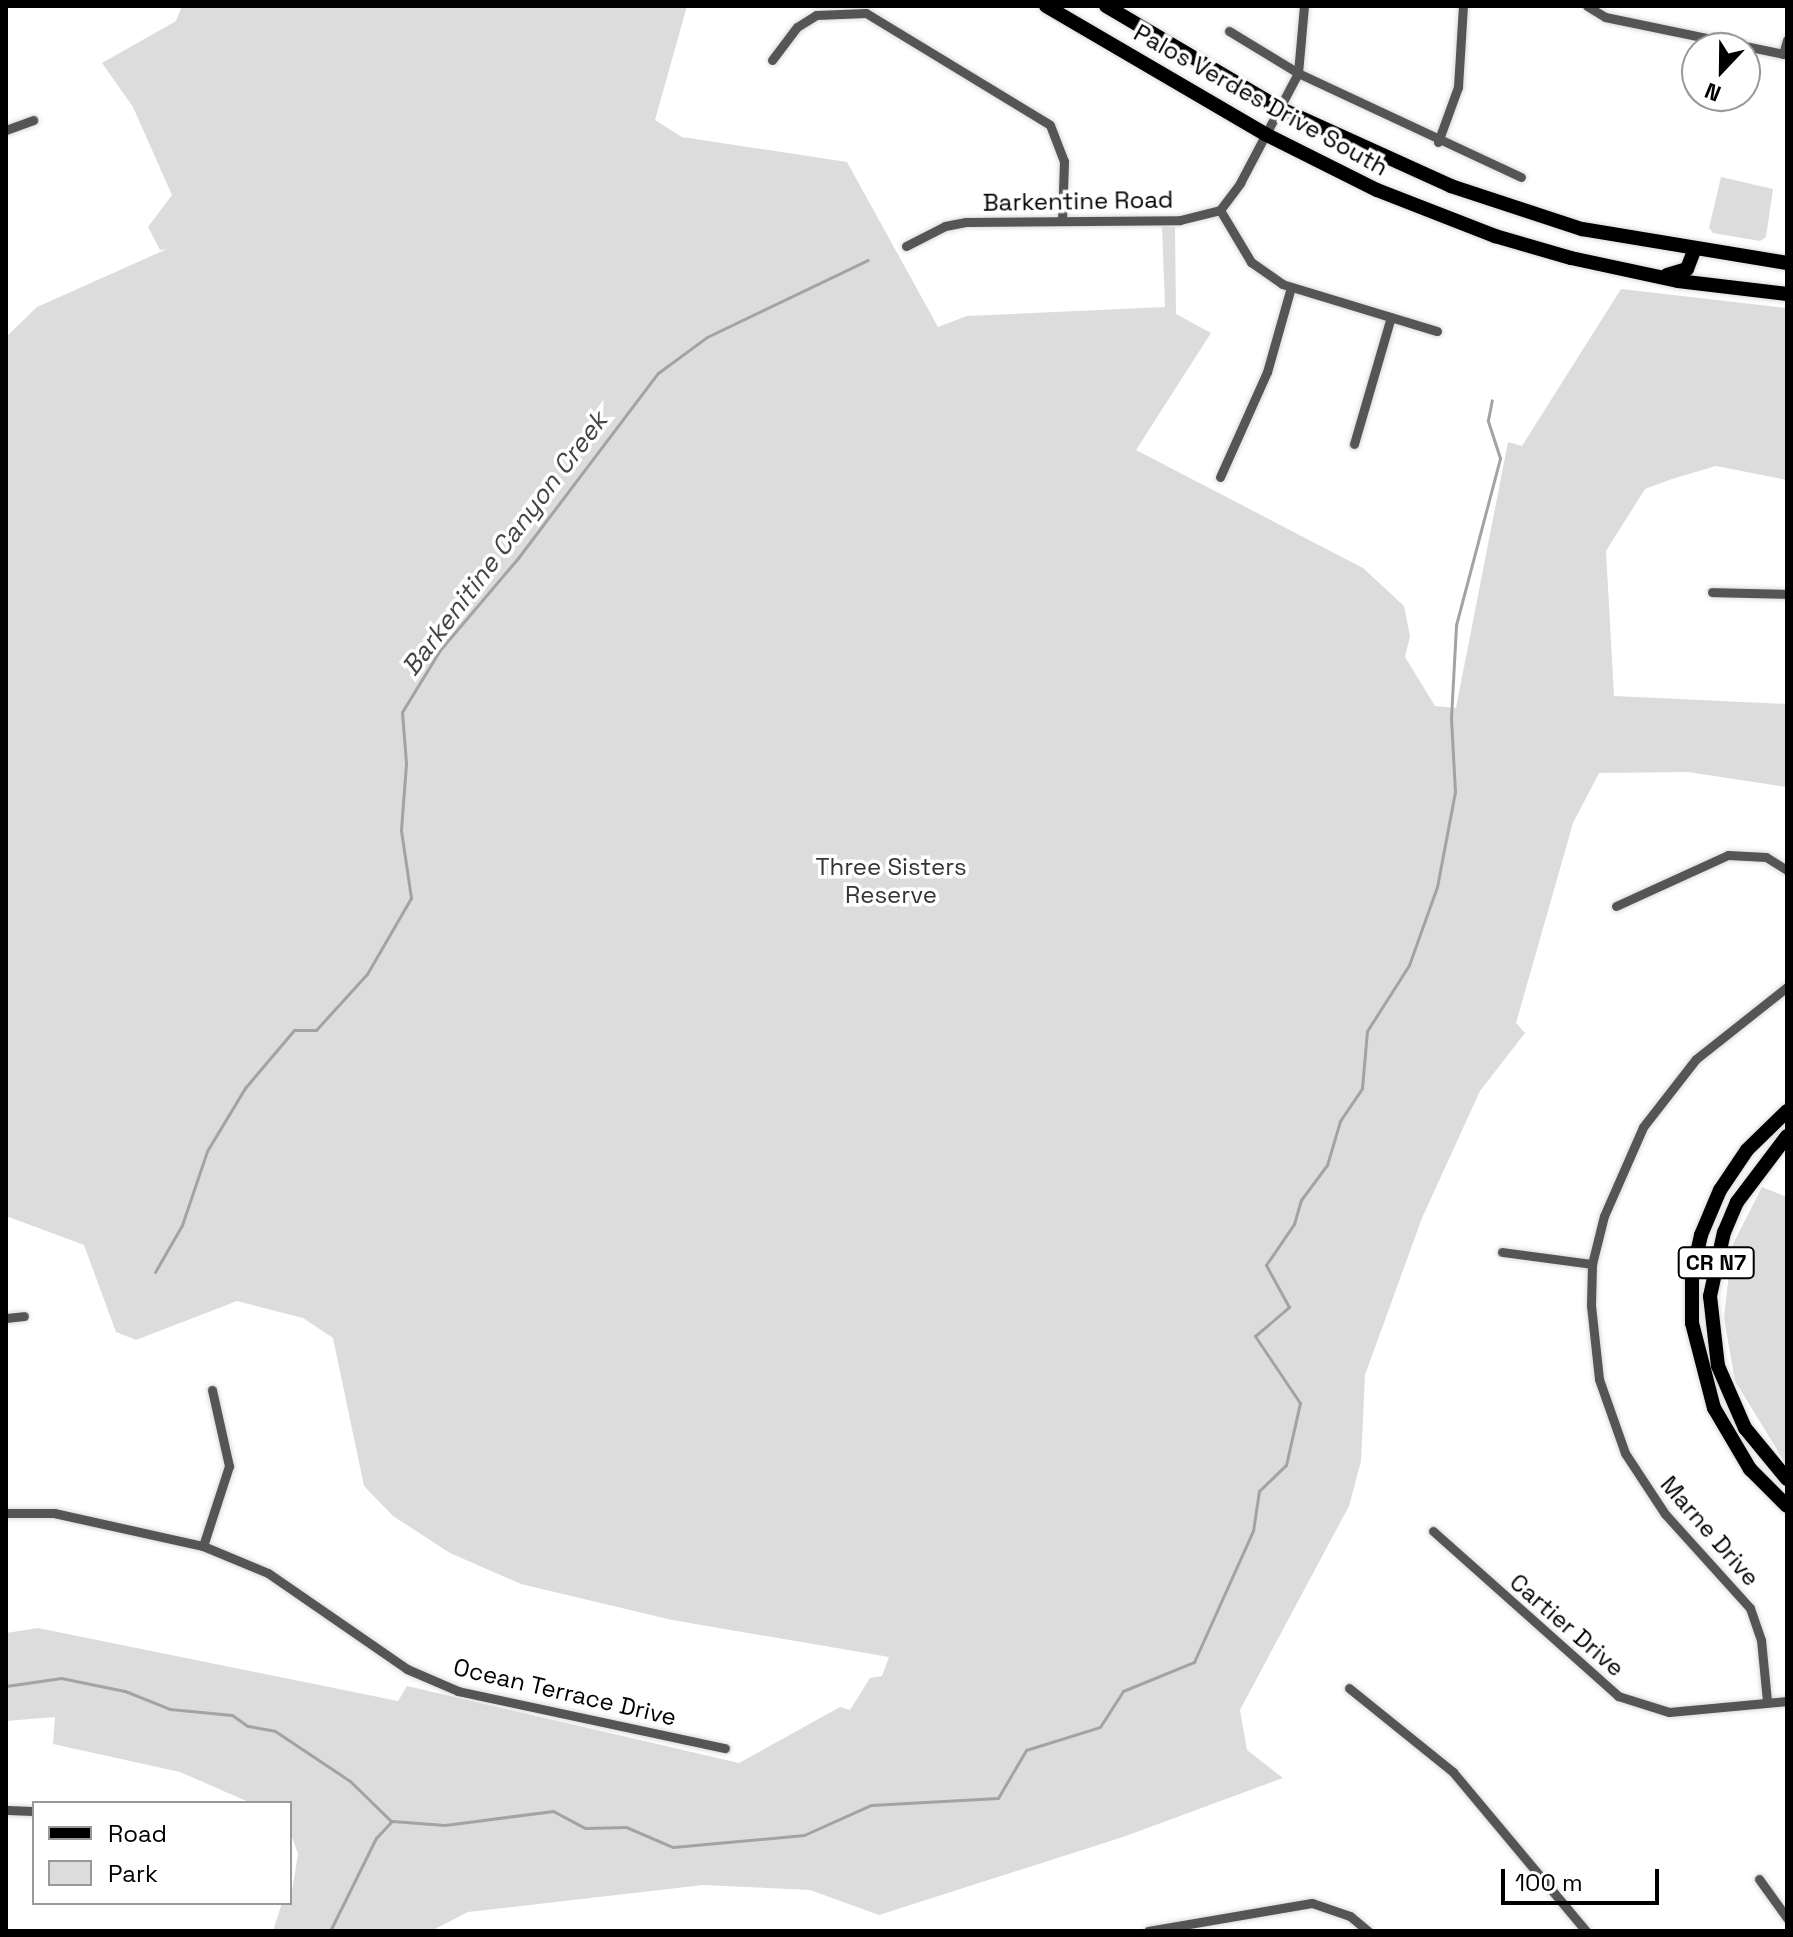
<!DOCTYPE html>
<html>
<head>
<meta charset="utf-8">
<style>
  body { margin:0 }
  #map { position:relative; width:1793px; height:1937px; overflow:hidden; background:#fff; font-family:"Space Grotesk",sans-serif }
  div>[style] { position:absolute }
  [style*='--x'] { left:calc(var(--x)*1px); top:calc(var(--y)*1px); width:calc(var(--w)*1px); rotate:calc(var(--a)*1deg) }
  .green>* { inset:0; background:#dcdcdc }
  .stream>* { height:3px; margin:-1.5px; padding:0 1.5px; transform-origin:1.5px; border-radius:1.5px; background:#a3a3a3 }
  .roads { filter:drop-shadow(0 0 2px #dbdbdb) drop-shadow(0 0 2px #dbdbdb) }
  .street>* { height:9px; margin:-4.5px; padding:0 4.5px; transform-origin:4.5px; border-radius:4.5px; background:#555 }
  .primary>* { height:14px; margin:-7px; padding:0 7px; transform-origin:7px; border-radius:7px; background:#000 }
  span { translate:-50% -50%; white-space:nowrap; text-align:center; line-height:1.15; -webkit-text-stroke:7px #fff; paint-order:stroke }
  .shield-label span { padding:2px 6px; background:#fff; border:2px solid; border-radius:6px; -webkit-text-stroke-width:0 }
  .shield-label { font-size:22px; color:#000; font-weight:700 }
  .street-label { font-size:24px; color:#000 }
  .park-label { font-size:24px; color:#333 }
  .water-label { font-size:26px; color:#444; font-style:italic }
  .frame { position:absolute; inset:0; border:8px solid #000; pointer-events:none }
  .legend { position:absolute; left:32px; top:1801px; width:260px; height:104px; box-sizing:border-box; background:#fff; border:2px solid #999; margin:0; padding:10px 14px; list-style:none; font-size:24px; color:#000 }
  .legend li { display:flex; align-items:center; gap:16px; height:40px }
  .legend b { width:40px; border:2px solid #999 }
  .north { position:absolute; left:1681px; top:32px; width:80px; height:80px; box-sizing:border-box; background:#fff; border:2px solid #999; border-radius:50%; rotate:202deg; font-size:22px; font-weight:700; line-height:32px; text-align:center; color:#000 }
  .north::after { content:''; display:block; margin:auto; width:28px; height:36px; background:#000; clip-path:polygon(50% 0,100% 100%,50% 72%,0 100%) }
  .scale { position:absolute; left:1501px; top:1869px; width:158px; height:36px; box-sizing:border-box; border:4px solid #000; border-top:0; padding-left:10px; font-size:24px; line-height:28px; white-space:nowrap; color:#000; -webkit-text-stroke:6px #fff; paint-order:stroke }
</style>
</head>
<body>
<div id="map">
  <div class="green">
    <i style="clip-path:polygon(182px 6px,687px 6px,655px 120px,682px 137px,847px 162px,938px 327px,967px 316px,1165px 307px,1162px 226px,1175px 227px,1176px 314px,1211px 333px,1136px 450px,1363px 568px,1404px 606px,1410px 636px,1405px 657px,1435px 706px,1456px 708px,1508px 442px,1522px 446px,1621px 289px,1787px 308px,1787px 480px,1716px 466px,1672px 479px,1645px 489px,1606px 551px,1614px 696px,1787px 704px,1787px 787px,1688px 772px,1599px 773px,1573px 823px,1516px 1023px,1525px 1033px,1480px 1091px,1422px 1218px,1365px 1375px,1361px 1461px,1349px 1506px,1240px 1710px,1247px 1750px,1283px 1778px,1123px 1837px,879px 1915px,810px 1890px,703px 1885px,468px 1912px,431px 1931px,273px 1931px,282px 1903px,290px 1903px,298px 1854px,290px 1831px,290px 1803px,251px 1803px,180px 1772px,53px 1744px,55px 1717px,6px 1721px,6px 1633px,38px 1628px,398px 1701px,407px 1686px,739px 1763px,840px 1707px,850px 1710px,870px 1678px,882px 1676px,889px 1657px,672px 1620px,521px 1584px,450px 1553px,393px 1516px,364px 1486px,333px 1338px,303px 1318px,237px 1301px,136px 1340px,116px 1332px,84px 1245px,6px 1216px,6px 337px,37px 307px,167px 249px,160px 250px,148px 227px,172px 195px,133px 107px,102px 63px,176px 21px)"></i>
    <i style="clip-path:polygon(1721px 177px,1773px 189px,1766px 237px,1760px 241px,1713px 233px,1709px 228px)"></i>
    <i style="clip-path:polygon(1762px 1187px,1787px 1197px,1787px 1466px,1735px 1381px,1724px 1318px,1732px 1246px)"></i>
  </div>
  <div class="stream">
    <i style="--x:155;--y:1272;--w:54;--a:-60.1"></i>
    <i style="--x:182;--y:1225;--w:78;--a:-71.3"></i>
    <i style="--x:207;--y:1151;--w:74;--a:-58.9"></i>
    <i style="--x:245;--y:1088;--w:76;--a:-49.8"></i>
    <i style="--x:294;--y:1030;--w:22;--a:0"></i>
    <i style="--x:316;--y:1030;--w:76;--a:-47.7"></i>
    <i style="--x:367;--y:974;--w:88;--a:-59.9"></i>
    <i style="--x:411;--y:898;--w:69;--a:-98.4"></i>
    <i style="--x:401;--y:830;--w:67;--a:-85.7"></i>
    <i style="--x:406;--y:763;--w:51;--a:-94.5"></i>
    <i style="--x:402;--y:712;--w:73;--a:-58.5"></i>
    <i style="--x:440;--y:650;--w:121;--a:-49.7"></i>
    <i style="--x:518;--y:558;--w:232;--a:-52.9"></i>
    <i style="--x:658;--y:373;--w:61;--a:-36.3"></i>
    <i style="--x:707;--y:337;--w:178;--a:-25.6"></i>
    <i style="--x:6;--y:1686;--w:56;--a:-8.3"></i>
    <i style="--x:61;--y:1678;--w:65;--a:11.5"></i>
    <i style="--x:125;--y:1691;--w:48;--a:21.8"></i>
    <i style="--x:170;--y:1709;--w:62;--a:5.5"></i>
    <i style="--x:232;--y:1715;--w:19;--a:35"></i>
    <i style="--x:248;--y:1726;--w:27;--a:10"></i>
    <i style="--x:275;--y:1731;--w:90;--a:33.7"></i>
    <i style="--x:350;--y:1781;--w:57;--a:44.3"></i>
    <i style="--x:330;--y:1931;--w:104;--a:-63.7"></i>
    <i style="--x:376;--y:1838;--w:23;--a:-47"></i>
    <i style="--x:392;--y:1821;--w:53;--a:4.3"></i>
    <i style="--x:445;--y:1825;--w:109;--a:-7.4"></i>
    <i style="--x:553;--y:1811;--w:36;--a:28"></i>
    <i style="--x:585;--y:1828;--w:41;--a:-1.4"></i>
    <i style="--x:626;--y:1827;--w:51;--a:23.1"></i>
    <i style="--x:673;--y:1847;--w:132;--a:-5.2"></i>
    <i style="--x:804;--y:1835;--w:73;--a:-24.1"></i>
    <i style="--x:871;--y:1805;--w:127;--a:-3.2"></i>
    <i style="--x:998;--y:1798;--w:56;--a:-59.7"></i>
    <i style="--x:1026;--y:1750;--w:77;--a:-17.3"></i>
    <i style="--x:1100;--y:1727;--w:43;--a:-57.4"></i>
    <i style="--x:1123;--y:1691;--w:77;--a:-22.2"></i>
    <i style="--x:1194;--y:1662;--w:144;--a:-65.8"></i>
    <i style="--x:1253;--y:1531;--w:40;--a:-81.5"></i>
    <i style="--x:1259;--y:1491;--w:37;--a:-44"></i>
    <i style="--x:1286;--y:1465;--w:64;--a:-77.3"></i>
    <i style="--x:1300;--y:1403;--w:81;--a:-123.9"></i>
    <i style="--x:1255;--y:1336;--w:45;--a:-40.5"></i>
    <i style="--x:1289;--y:1307;--w:48;--a:-118.7"></i>
    <i style="--x:1266;--y:1265;--w:50;--a:-55.7"></i>
    <i style="--x:1294;--y:1224;--w:25;--a:-74"></i>
    <i style="--x:1301;--y:1200;--w:44;--a:-53.4"></i>
    <i style="--x:1327;--y:1165;--w:46;--a:-73.5"></i>
    <i style="--x:1340;--y:1121;--w:40;--a:-56"></i>
    <i style="--x:1362;--y:1088;--w:57;--a:-85"></i>
    <i style="--x:1367;--y:1031;--w:78;--a:-57.5"></i>
    <i style="--x:1409;--y:965;--w:83;--a:-70.3"></i>
    <i style="--x:1437;--y:887;--w:97;--a:-79.3"></i>
    <i style="--x:1455;--y:792;--w:74;--a:-93.1"></i>
    <i style="--x:1451;--y:718;--w:93;--a:-86.9"></i>
    <i style="--x:1456;--y:625;--w:173;--a:-75.2"></i>
    <i style="--x:1500;--y:458;--w:40;--a:-108"></i>
    <i style="--x:1488;--y:420;--w:20;--a:-79"></i>
  </div>
  <div class="roads">
    <div class="street">
      <i style="--x:1587;--y:6;--w:21;--a:31"></i>
      <i style="--x:1605;--y:17;--w:182;--a:11.7"></i>
      <i style="--x:1783;--y:54;--w:15;--a:-74"></i>
      <i style="--x:1229;--y:31;--w:81;--a:31.3"></i>
      <i style="--x:1298;--y:73;--w:246;--a:25"></i>
      <i style="--x:772;--y:60;--w:41;--a:-52.9"></i>
      <i style="--x:797;--y:27;--w:22;--a:-32"></i>
      <i style="--x:816;--y:15;--w:50;--a:-2.3"></i>
      <i style="--x:866;--y:13;--w:215;--a:31.3"></i>
      <i style="--x:1050;--y:125;--w:39;--a:69"></i>
      <i style="--x:1064;--y:161;--w:59;--a:91.9"></i>
      <i style="--x:6;--y:130;--w:29;--a:-20"></i>
      <i style="--x:1438;--y:142;--w:59;--a:-70"></i>
      <i style="--x:1458;--y:87;--w:81;--a:-86.5"></i>
      <i style="--x:1220;--y:210;--w:61;--a:59.2"></i>
      <i style="--x:1251;--y:262;--w:38;--a:35"></i>
      <i style="--x:1282;--y:284;--w:162;--a:16.9"></i>
      <i style="--x:906;--y:246;--w:44;--a:-27.1"></i>
      <i style="--x:945;--y:226;--w:21;--a:-11"></i>
      <i style="--x:966;--y:222;--w:214;--a:-0.5"></i>
      <i style="--x:1180;--y:220;--w:41;--a:-14"></i>
      <i style="--x:1220;--y:210;--w:34;--a:-53"></i>
      <i style="--x:1240;--y:183;--w:124;--a:-62.2"></i>
      <i style="--x:1298;--y:73;--w:67;--a:-84.9"></i>
      <i style="--x:1354;--y:444;--w:132;--a:-73.8"></i>
      <i style="--x:1220;--y:477;--w:115;--a:-65.9"></i>
      <i style="--x:1267;--y:372;--w:88;--a:-74.2"></i>
      <i style="--x:1712;--y:592;--w:75;--a:1.5"></i>
      <i style="--x:1616;--y:906;--w:123;--a:-24.5"></i>
      <i style="--x:1728;--y:855;--w:38;--a:3"></i>
      <i style="--x:1766;--y:857;--w:25;--a:32"></i>
      <i style="--x:1502;--y:1252;--w:91;--a:7.6"></i>
      <i style="--x:6;--y:1318;--w:18;--a:-6"></i>
      <i style="--x:6;--y:1513;--w:48;--a:0"></i>
      <i style="--x:54;--y:1513;--w:153;--a:12.5"></i>
      <i style="--x:203;--y:1546;--w:70;--a:22.6"></i>
      <i style="--x:268;--y:1573;--w:169;--a:34.6"></i>
      <i style="--x:407;--y:1669;--w:56;--a:23.3"></i>
      <i style="--x:458;--y:1691;--w:273;--a:12.1"></i>
      <i style="--x:1433;--y:1531;--w:248;--a:41.7"></i>
      <i style="--x:1618;--y:1696;--w:53;--a:17.4"></i>
      <i style="--x:1669;--y:1712;--w:119;--a:-5.3"></i>
      <i style="--x:203;--y:1546;--w:84;--a:-72"></i>
      <i style="--x:229;--y:1466;--w:78;--a:-102.6"></i>
      <i style="--x:1349;--y:1688;--w:134;--a:38.9"></i>
      <i style="--x:1453;--y:1772;--w:207;--a:50.1"></i>
      <i style="--x:1767;--y:1701;--w:61;--a:-95.6"></i>
      <i style="--x:1761;--y:1640;--w:34;--a:-109"></i>
      <i style="--x:1750;--y:1608;--w:127;--a:-132.1"></i>
      <i style="--x:1665;--y:1514;--w:73;--a:-123.3"></i>
      <i style="--x:1625;--y:1453;--w:78;--a:-109.4"></i>
      <i style="--x:1599;--y:1379;--w:74;--a:-96.2"></i>
      <i style="--x:1591;--y:1305;--w:41;--a:-88.6"></i>
      <i style="--x:1592;--y:1264;--w:49;--a:-76"></i>
      <i style="--x:1604;--y:1216;--w:97;--a:-66.3"></i>
      <i style="--x:1643;--y:1127;--w:86;--a:-52.1"></i>
      <i style="--x:1696;--y:1059;--w:116;--a:-38.4"></i>
      <i style="--x:6;--y:1810;--w:28;--a:2"></i>
      <i style="--x:1759;--y:1879;--w:48;--a:54.3"></i>
      <i style="--x:1148;--y:1931;--w:166;--a:-9.7"></i>
      <i style="--x:1312;--y:1903;--w:40;--a:18.9"></i>
      <i style="--x:1350;--y:1916;--w:23;--a:40"></i>
    </div>
    <div class="primary">
      <i style="--x:1046;--y:6;--w:254;--a:30.3"></i>
      <i style="--x:1265;--y:134;--w:125;--a:26.6"></i>
      <i style="--x:1377;--y:190;--w:127;--a:21.3"></i>
      <i style="--x:1495;--y:236;--w:79;--a:16.1"></i>
      <i style="--x:1571;--y:258;--w:109;--a:12.1"></i>
      <i style="--x:1678;--y:281;--w:110;--a:6.8"></i>
      <i style="--x:1106;--y:6;--w:201;--a:30.5"></i>
      <i style="--x:1279;--y:108;--w:189;--a:24.4"></i>
      <i style="--x:1451;--y:186;--w:138;--a:18.2"></i>
      <i style="--x:1582;--y:229;--w:208;--a:9.4"></i>
      <i style="--x:1667;--y:275;--w:21;--a:-17"></i>
      <i style="--x:1687;--y:269;--w:19;--a:-69"></i>
      <i style="--x:1787;--y:1111;--w:56;--a:135.7"></i>
      <i style="--x:1747;--y:1150;--w:48;--a:124"></i>
      <i style="--x:1720;--y:1190;--w:49;--a:112.9"></i>
      <i style="--x:1701;--y:1235;--w:42;--a:102.4"></i>
      <i style="--x:1692;--y:1276;--w:47;--a:90"></i>
      <i style="--x:1692;--y:1323;--w:88;--a:75.5"></i>
      <i style="--x:1714;--y:1408;--w:71;--a:59.5"></i>
      <i style="--x:1750;--y:1469;--w:52;--a:45"></i>
      <i style="--x:1787;--y:1136;--w:83;--a:127.1"></i>
      <i style="--x:1737;--y:1202;--w:33;--a:113"></i>
      <i style="--x:1724;--y:1232;--w:66;--a:102.3"></i>
      <i style="--x:1710;--y:1296;--w:70;--a:83.5"></i>
      <i style="--x:1718;--y:1366;--w:68;--a:66.5"></i>
      <i style="--x:1745;--y:1428;--w:66;--a:50.5"></i>
    </div>
  </div>
  <div class="shield-label">
    <span style="left:1716px;top:1263px">CR N7</span>
  </div>
  <div class="street-label">
    <span style="left:1261px;top:100px;rotate:29deg">Palos Verdes Drive South</span>
    <span style="left:1078px;top:201px;rotate:-1deg">Barkentine Road</span>
    <span style="left:1710px;top:1531px;rotate:49deg">Marne Drive</span>
    <span style="left:1567px;top:1625px;rotate:41deg">Cartier Drive</span>
    <span style="left:565px;top:1692px;rotate:13deg">Ocean Terrace Drive</span>
  </div>
  <div class="park-label">
    <span style="left:891px;top:881px">Three Sisters<br>Reserve</span>
  </div>
  <div class="water-label">
    <span style="left:505px;top:544px;rotate:-53deg">Barkenitine Canyon Creek</span>
  </div>
  <div class="frame"></div>
  <ul class="legend">
  <li><b style="height:10px;background:#000"></b>Road</li>
  <li><b style="height:22px;background:#dcdcdc"></b>Park</li>
  </ul>
  <div class="north">N</div>
  <div class="scale">100 m</div>
</div>
</body>
</html>
